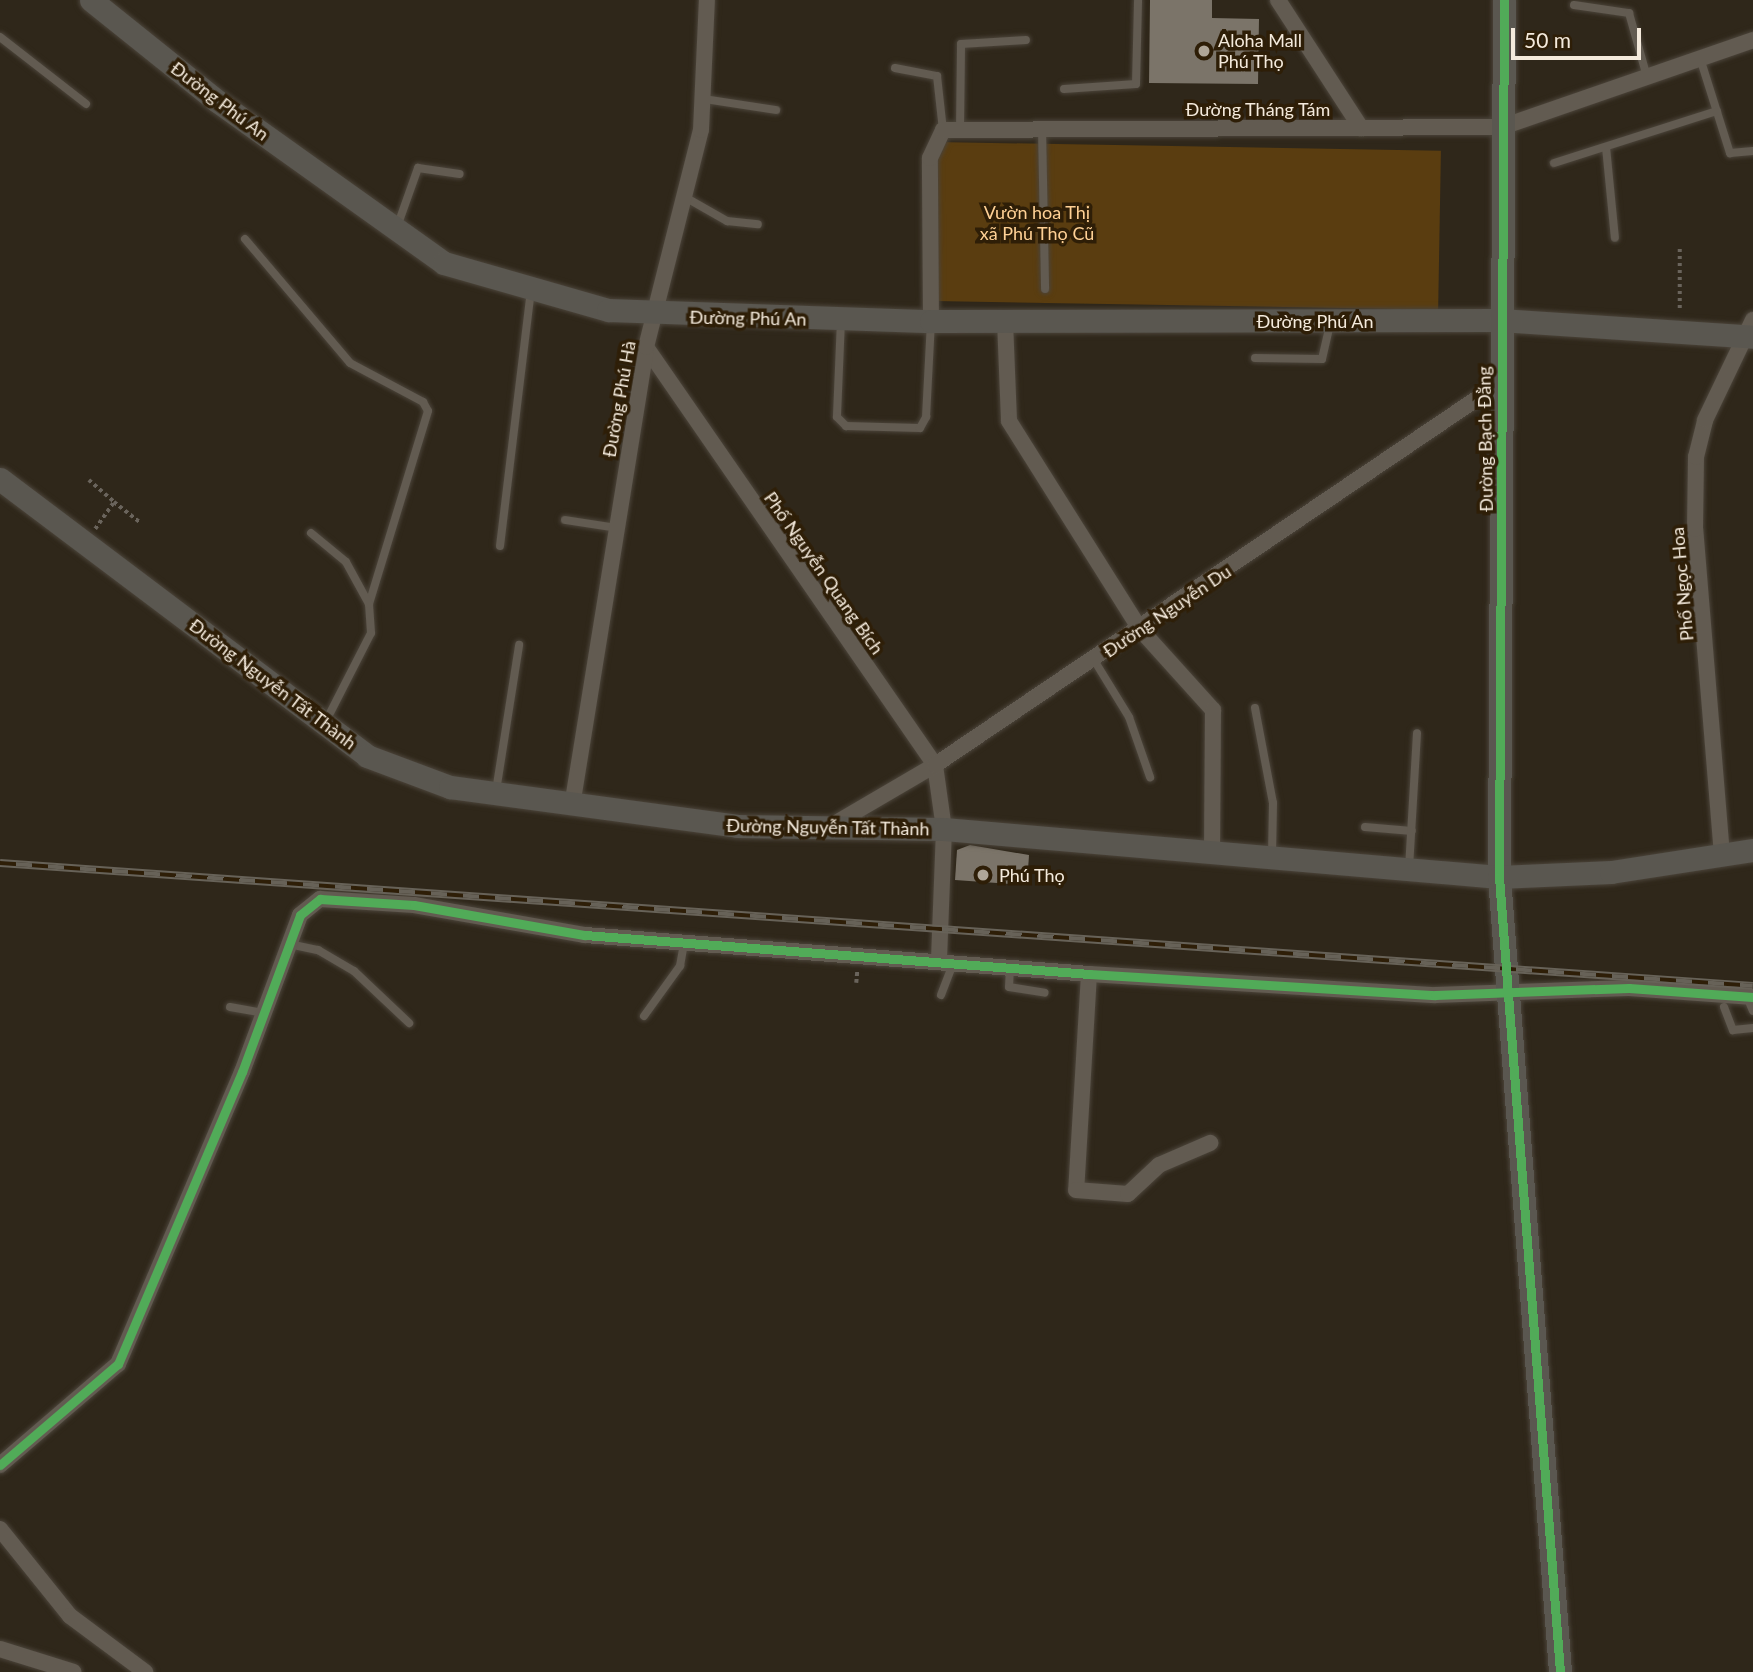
<!DOCTYPE html>
<html>
<head>
<meta charset="utf-8">
<style>
  body { margin:0 }
  #map { position:relative; width:1753px; height:1672px; overflow:hidden; background:#2f271a; font-family:Lato,sans-serif }
  div>[style] { position:absolute }
  [style*='--x'] { left:calc(var(--x)*1px); top:calc(var(--y)*1px); width:calc(var(--w)*1px); rotate:calc(var(--a)*1deg) }
  .green>* { inset:0; background:#5a3d10; transform-origin:0 0 }
  .building>* { inset:0; background:#7b7469 }
  .path>* { height:3.5px; margin-top:-1.75px; transform-origin:0; background:repeating-linear-gradient(90deg,#6a645c 0 3.5px,transparent 0 7px) }
  .roads { filter:drop-shadow(0 0 2px #4b443a) drop-shadow(0 0 2px #4b443a) }
  .lane>* { height:8px; margin:-4px; padding:0 4px; transform-origin:4px; border-radius:4px; background:#625b51 }
  .street>* { height:16px; margin:-8px; padding:0 8px; transform-origin:8px; border-radius:8px; background:#625b51 }
  .secondary>* { height:23px; margin:-11.5px; padding:0 11.5px; transform-origin:11.5px; border-radius:11.5px; background:#5a5750 }
  .rail>* { height:8px; margin-top:-4px; transform-origin:0; background:repeating-linear-gradient(90deg,#2e1e07 0 16px,#676258 0 32px); box-sizing:border-box; border-block:2px solid #676258 }
  .cycleway>* { height:9px; margin:-4.5px; padding:0 4.5px; transform-origin:4.5px; border-radius:4.5px; background:#51ab58 }
  .dots>* { width:19px; height:19px; translate:-50% -50%; box-sizing:border-box; border:4px solid #2e1e07; border-radius:50% }
  span { translate:-50% -50%; white-space:nowrap; text-align:center; line-height:1.15; -webkit-text-stroke:7px #2e1e07; paint-order:stroke }
  .poi-label { font-size:18px; color:#f4eadc }
  .left { translate:0 -50%; text-align:left }
  .street-label { font-size:18px; color:#f4eadc }
  .park-label { font-size:18px; color:#ffd195 }
  .scale { position:absolute; left:1511px; top:28px; width:130px; height:32px; box-sizing:border-box; border:4px solid #f4eadc; border-top:0; padding-left:9px; font-size:21px; line-height:24px; white-space:nowrap; color:#f4eadc; -webkit-text-stroke:5px #2e1e07; paint-order:stroke }
</style>
</head>
<body>
<div id="map">
  <div class="green">
    <i style="left:938px;top:142px;width:503px;height:159px;rotate:1deg"></i>
  </div>
  <div class="building">
    <i style="clip-path:polygon(1150px 0,1212px 0,1212px 18px,1259px 19px,1258px 84px,1149px 83px)"></i>
    <i style="clip-path:polygon(970px 845px,1029px 855px,1027px 885px,955px 880px,957px 850px)"></i>
  </div>
  <div class="path">
    <i style="--x:1680;--y:249;--w:63;--a:90"></i>
    <i style="--x:89;--y:480;--w:33;--a:41"></i>
    <i style="--x:95;--y:529;--w:33;--a:-55"></i>
    <i style="--x:114;--y:502;--w:33;--a:38"></i>
    <i style="--x:856;--y:983;--w:11;--a:-85"></i>
  </div>
  <div class="roads">
    <div class="lane">
      <i style="--x:1574;--y:5;--w:56;--a:8.3"></i>
      <i style="--x:1629;--y:13;--w:66;--a:74.3"></i>
      <i style="--x:0;--y:37;--w:109;--a:37.9"></i>
      <i style="--x:1700;--y:58;--w:100;--a:72.5"></i>
      <i style="--x:1730;--y:153;--w:23;--a:-5"></i>
      <i style="--x:895;--y:68;--w:43;--a:10.8"></i>
      <i style="--x:937;--y:76;--w:54;--a:83.7"></i>
      <i style="--x:1064;--y:89;--w:72;--a:-4"></i>
      <i style="--x:1136;--y:84;--w:84;--a:-88.6"></i>
      <i style="--x:704;--y:99;--w:73;--a:8.7"></i>
      <i style="--x:1042;--y:128;--w:161;--a:88.9"></i>
      <i style="--x:960;--y:130;--w:86;--a:-89.3"></i>
      <i style="--x:961;--y:44;--w:65;--a:-3.5"></i>
      <i style="--x:1606;--y:147;--w:91;--a:84.4"></i>
      <i style="--x:1554;--y:163;--w:171;--a:-17.7"></i>
      <i style="--x:683;--y:196;--w:51;--a:29.6"></i>
      <i style="--x:727;--y:221;--w:31;--a:6"></i>
      <i style="--x:397;--y:227;--w:63;--a:-70.4"></i>
      <i style="--x:418;--y:168;--w:42;--a:8.1"></i>
      <i style="--x:245;--y:239;--w:162;--a:49.7"></i>
      <i style="--x:350;--y:363;--w:83;--a:28.1"></i>
      <i style="--x:423;--y:402;--w:10;--a:61"></i>
      <i style="--x:428;--y:411;--w:202;--a:107"></i>
      <i style="--x:369;--y:604;--w:29;--a:86"></i>
      <i style="--x:371;--y:633;--w:101;--a:117.1"></i>
      <i style="--x:841;--y:320;--w:97;--a:92.4"></i>
      <i style="--x:837;--y:417;--w:13;--a:45"></i>
      <i style="--x:846;--y:426;--w:74;--a:1.5"></i>
      <i style="--x:920;--y:428;--w:13;--a:-61"></i>
      <i style="--x:926;--y:417;--w:94;--a:-87"></i>
      <i style="--x:1255;--y:358;--w:67;--a:0.9"></i>
      <i style="--x:1322;--y:359;--w:36;--a:-77"></i>
      <i style="--x:565;--y:520;--w:53;--a:8.7"></i>
      <i style="--x:311;--y:533;--w:45;--a:39.6"></i>
      <i style="--x:346;--y:562;--w:48;--a:61.3"></i>
      <i style="--x:500;--y:546;--w:258;--a:-83.1"></i>
      <i style="--x:1094;--y:660;--w:67;--a:58.4"></i>
      <i style="--x:1129;--y:717;--w:64;--a:70.7"></i>
      <i style="--x:1255;--y:708;--w:97;--a:79.3"></i>
      <i style="--x:1273;--y:803;--w:53;--a:91.1"></i>
      <i style="--x:496;--y:791;--w:148;--a:-81"></i>
      <i style="--x:1365;--y:827;--w:47;--a:4.9"></i>
      <i style="--x:1409;--y:868;--w:135;--a:-86.6"></i>
      <i style="--x:289;--y:944;--w:30;--a:12"></i>
      <i style="--x:318;--y:950;--w:42;--a:30.3"></i>
      <i style="--x:354;--y:971;--w:76;--a:43.4"></i>
      <i style="--x:1010;--y:968;--w:19;--a:93"></i>
      <i style="--x:1009;--y:987;--w:36;--a:9"></i>
      <i style="--x:941;--y:995;--w:34;--a:-69"></i>
      <i style="--x:1747;--y:997;--w:15;--a:67"></i>
      <i style="--x:230;--y:1007;--w:35;--a:10"></i>
      <i style="--x:1724;--y:1007;--w:25;--a:69"></i>
      <i style="--x:1733;--y:1030;--w:20;--a:-6"></i>
      <i style="--x:644;--y:1016;--w:62;--a:-54.2"></i>
      <i style="--x:680;--y:966;--w:23;--a:-80"></i>
    </div>
    <div class="street">
      <i style="--x:1278;--y:0;--w:153;--a:57"></i>
      <i style="--x:931;--y:321;--w:163;--a:-90.4"></i>
      <i style="--x:930;--y:158;--w:31;--a:-65"></i>
      <i style="--x:943;--y:130;--w:559;--a:-0.31"></i>
      <i style="--x:1502;--y:127;--w:266;--a:-19.1"></i>
      <i style="--x:1005;--y:321;--w:100;--a:87.7"></i>
      <i style="--x:1009;--y:421;--w:246;--a:57.8"></i>
      <i style="--x:1140;--y:629;--w:109;--a:48"></i>
      <i style="--x:1213;--y:710;--w:141;--a:90.4"></i>
      <i style="--x:646;--y:347;--w:508;--a:55.34"></i>
      <i style="--x:935;--y:765;--w:65;--a:82"></i>
      <i style="--x:944;--y:829;--w:133;--a:92.2"></i>
      <i style="--x:572;--y:806;--w:465;--a:-80.8"></i>
      <i style="--x:646;--y:347;--w:224;--a:-75.8"></i>
      <i style="--x:701;--y:130;--w:130;--a:-87.4"></i>
      <i style="--x:829;--y:827;--w:123;--a:-30.3"></i>
      <i style="--x:935;--y:765;--w:682;--a:-34.06"></i>
      <i style="--x:1722;--y:855;--w:327;--a:-94.7"></i>
      <i style="--x:1695;--y:529;--w:72;--a:-89.2"></i>
      <i style="--x:1696;--y:457;--w:38;--a:-76"></i>
      <i style="--x:1705;--y:420;--w:111;--a:-64.4"></i>
      <i style="--x:1089;--y:974;--w:216;--a:93.4"></i>
      <i style="--x:1076;--y:1190;--w:52;--a:4.4"></i>
      <i style="--x:1128;--y:1194;--w:42;--a:-43.1"></i>
      <i style="--x:1159;--y:1165;--w:56;--a:-23.3"></i>
      <i style="--x:0;--y:1465;--w:155;--a:-40.6"></i>
      <i style="--x:118;--y:1364;--w:317;--a:-67"></i>
      <i style="--x:242;--y:1072;--w:167;--a:-69.7"></i>
      <i style="--x:300;--y:915;--w:26;--a:-39"></i>
      <i style="--x:320;--y:899;--w:94;--a:3.7"></i>
      <i style="--x:414;--y:905;--w:174;--a:10"></i>
      <i style="--x:585;--y:935;--w:506;--a:4.42"></i>
      <i style="--x:1089;--y:974;--w:347;--a:3.5"></i>
      <i style="--x:1435;--y:995;--w:194;--a:-2.1"></i>
      <i style="--x:1629;--y:988;--w:124;--a:4.2"></i>
      <i style="--x:0;--y:1529;--w:112;--a:51.2"></i>
      <i style="--x:70;--y:1616;--w:94;--a:36.7"></i>
      <i style="--x:0;--y:1649;--w:77;--a:17.3"></i>
    </div>
    <div class="secondary">
      <i style="--x:91;--y:0;--w:161;--a:38.7"></i>
      <i style="--x:217;--y:101;--w:279;--a:35.5"></i>
      <i style="--x:444;--y:263;--w:171;--a:16"></i>
      <i style="--x:608;--y:310;--w:323;--a:2"></i>
      <i style="--x:931;--y:321;--w:569;--a:-0.1"></i>
      <i style="--x:1500;--y:320;--w:254;--a:3.8"></i>
      <i style="--x:1504;--y:0;--w:877;--a:90.33"></i>
      <i style="--x:1499;--y:877;--w:797;--a:85.61"></i>
      <i style="--x:0;--y:479;--w:460;--a:37"></i>
      <i style="--x:367;--y:756;--w:89;--a:20.5"></i>
      <i style="--x:450;--y:787;--w:290;--a:7.7"></i>
      <i style="--x:737;--y:826;--w:207;--a:0.8"></i>
      <i style="--x:944;--y:829;--w:557;--a:4.94"></i>
      <i style="--x:1499;--y:877;--w:112;--a:-2.6"></i>
      <i style="--x:1611;--y:872;--w:144;--a:-8.8"></i>
    </div>
  </div>
  <div class="rail">
    <i style="--x:0;--y:863;--w:1757;--a:4.01"></i>
  </div>
  <div class="cycleway">
    <i style="--x:1504;--y:0;--w:877;--a:90.33"></i>
    <i style="--x:1499;--y:877;--w:797;--a:85.61"></i>
    <i style="--x:0;--y:1465;--w:155;--a:-40.6"></i>
    <i style="--x:118;--y:1364;--w:317;--a:-67"></i>
    <i style="--x:242;--y:1072;--w:167;--a:-69.7"></i>
    <i style="--x:300;--y:915;--w:26;--a:-39"></i>
    <i style="--x:320;--y:899;--w:94;--a:3.7"></i>
    <i style="--x:414;--y:905;--w:174;--a:10"></i>
    <i style="--x:585;--y:935;--w:506;--a:4.42"></i>
    <i style="--x:1089;--y:974;--w:347;--a:3.5"></i>
    <i style="--x:1435;--y:995;--w:194;--a:-2.1"></i>
    <i style="--x:1629;--y:988;--w:124;--a:4.2"></i>
  </div>
  <div class="dots">
    <i style="left:1204px;top:51px;background:#afa698"></i>
    <i style="left:983px;top:875px;background:#afa698"></i>
  </div>
  <div class="poi-label">
    <span class="left" style="left:1218px;top:51px">Aloha Mall<br>Phú Thọ</span>
    <span class="left" style="left:999px;top:875px">Phú Thọ</span>
  </div>
  <div class="street-label">
    <span style="left:220px;top:101px;rotate:37deg">Đường Phú An</span>
    <span style="left:1258px;top:109px">Đường Tháng Tám</span>
    <span style="left:748px;top:318px;rotate:1deg">Đường Phú An</span>
    <span style="left:1315px;top:321px">Đường Phú An</span>
    <span style="left:619px;top:399px;rotate:-80deg">Đường Phú Hà</span>
    <span style="left:1485px;top:439px;rotate:-91deg">Đường Bạch Đằng</span>
    <span style="left:824px;top:573px;rotate:55deg">Phố Nguyễn Quang Bích</span>
    <span style="left:1682px;top:584px;rotate:-95deg">Phố Ngọc Hoa</span>
    <span style="left:1167px;top:611px;rotate:-34deg">Đường Nguyễn Du</span>
    <span style="left:273px;top:684px;rotate:37deg">Đường Nguyễn Tất Thành</span>
    <span style="left:828px;top:827px;rotate:1deg">Đường Nguyễn Tất Thành</span>
  </div>
  <div class="park-label">
    <span style="left:1037px;top:223px">Vườn hoa Thị<br>xã Phú Thọ Cũ</span>
  </div>
  <div class="scale">50 m</div>
</div>
</body>
</html>
